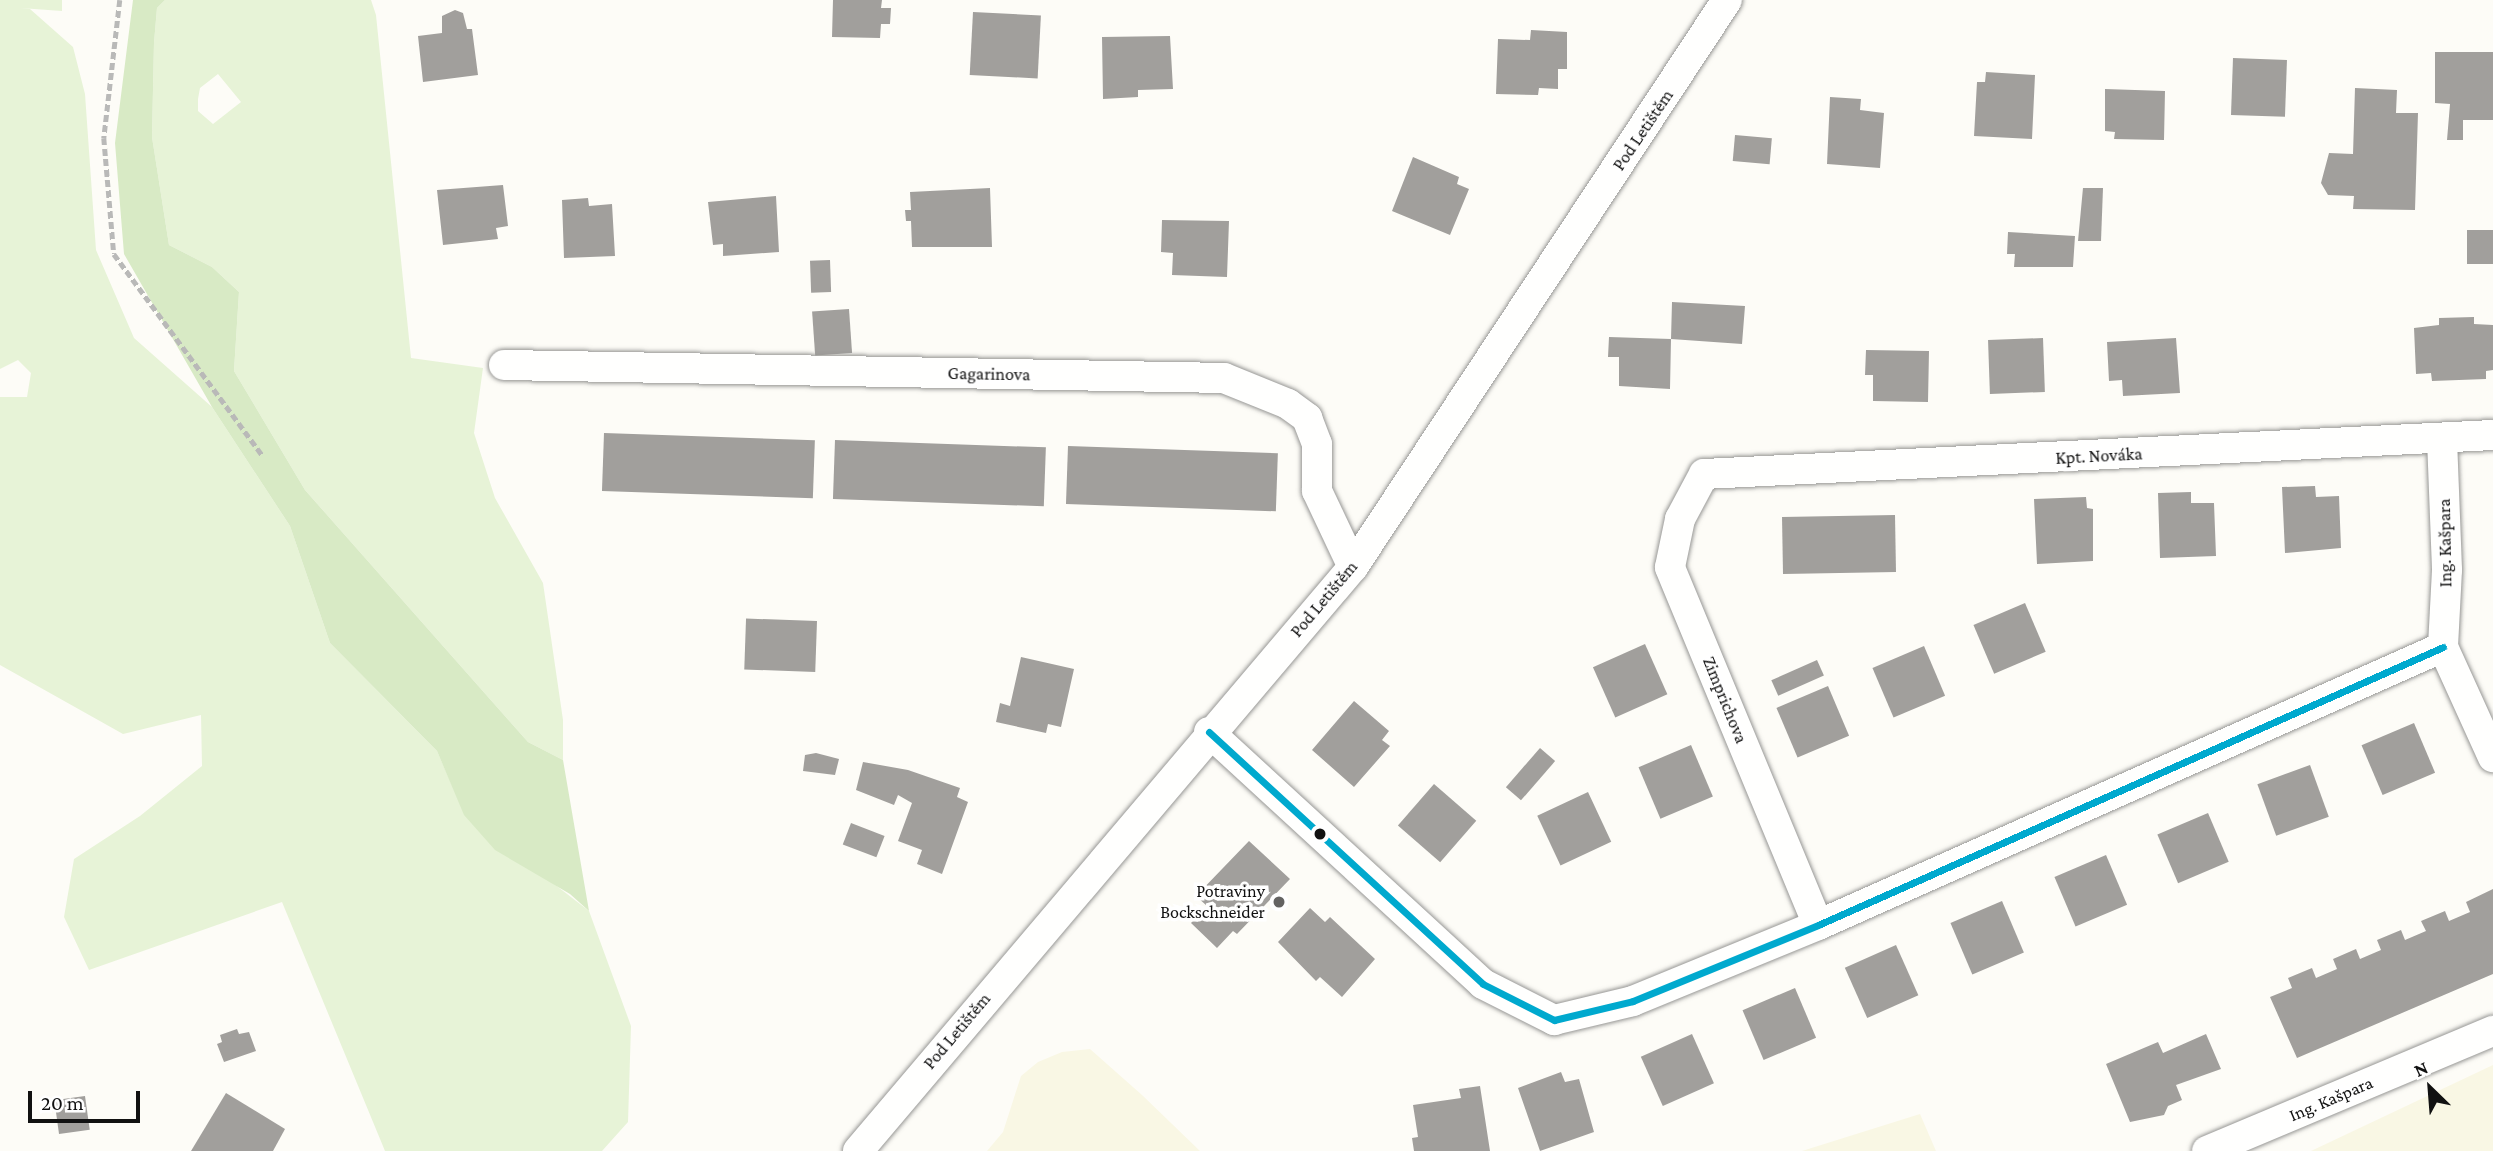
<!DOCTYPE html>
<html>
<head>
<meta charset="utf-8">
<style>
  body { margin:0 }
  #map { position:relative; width:2493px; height:1151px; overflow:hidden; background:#fdfcf7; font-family:"Crimson Pro",serif }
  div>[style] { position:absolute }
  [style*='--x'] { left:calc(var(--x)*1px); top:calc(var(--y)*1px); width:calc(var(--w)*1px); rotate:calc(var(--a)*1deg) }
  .farmland>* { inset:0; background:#f9f7e4 }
  .green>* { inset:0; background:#e7f3d7 }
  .forest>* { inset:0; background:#d8eac5 }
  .building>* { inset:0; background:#a19f9c; transform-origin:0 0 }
  .path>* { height:4.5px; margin-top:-2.25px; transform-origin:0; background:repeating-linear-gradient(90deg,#b9b9b8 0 7px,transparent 0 10.5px) }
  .roads { filter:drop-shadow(0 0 2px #979795) drop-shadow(0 0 2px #979795) }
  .minor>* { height:30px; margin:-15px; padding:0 15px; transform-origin:15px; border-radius:15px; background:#fffffe }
  .bus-1>* { height:7px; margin:-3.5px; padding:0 3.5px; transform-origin:3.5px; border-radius:3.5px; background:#00a9ce }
  .dots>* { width:19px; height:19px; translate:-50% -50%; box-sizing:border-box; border:4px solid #fff; border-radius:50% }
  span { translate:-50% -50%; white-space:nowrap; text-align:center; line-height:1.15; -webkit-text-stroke:7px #fff; paint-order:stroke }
  .street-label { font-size:18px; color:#111 }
  .poi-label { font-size:18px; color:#111 }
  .right { translate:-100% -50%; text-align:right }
  .north { position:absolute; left:2395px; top:1053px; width:70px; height:70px; -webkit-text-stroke:5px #fff; paint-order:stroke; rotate:335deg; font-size:19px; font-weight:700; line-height:28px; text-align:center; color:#111 }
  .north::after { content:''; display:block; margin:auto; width:24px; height:32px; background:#111; clip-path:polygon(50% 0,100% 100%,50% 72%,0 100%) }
  .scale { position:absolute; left:28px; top:1091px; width:112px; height:32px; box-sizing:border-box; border:4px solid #111; border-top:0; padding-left:9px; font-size:21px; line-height:24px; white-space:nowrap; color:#111; -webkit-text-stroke:5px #fff; paint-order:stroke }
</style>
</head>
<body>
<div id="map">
  <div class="farmland">
    <i style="clip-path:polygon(1090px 1049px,1142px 1095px,1200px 1151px,987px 1151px,1003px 1132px,1021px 1076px,1038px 1062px,1062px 1052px)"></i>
    <i style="clip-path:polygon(2493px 1065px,2493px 1151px,2311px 1151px)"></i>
    <i style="clip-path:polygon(1920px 1114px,1936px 1151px,1802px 1151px)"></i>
  </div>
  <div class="green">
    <i style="clip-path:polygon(0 0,62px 0,62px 11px,20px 8px,30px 9px,73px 47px,85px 94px,96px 250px,134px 338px,212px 407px,290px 526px,330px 643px,437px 751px,465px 815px,589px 911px,631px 1026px,628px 1122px,602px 1151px,385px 1151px,282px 902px,89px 970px,64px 917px,74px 859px,140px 816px,202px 766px,201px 715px,123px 734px,0 665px,0 397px,27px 397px,31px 373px,18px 360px,0 369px)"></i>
    <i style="clip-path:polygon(evenodd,165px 0,371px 0,376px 15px,411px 358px,483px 368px,474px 433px,495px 498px,543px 583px,563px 720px,563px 760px,528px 742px,305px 490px,234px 371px,239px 292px,212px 267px,169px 245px,152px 137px,154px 43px,157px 8px,165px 0,218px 74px,241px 102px,213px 124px,198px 111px,198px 99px,200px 88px,218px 74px)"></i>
  </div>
  <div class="forest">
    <i style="clip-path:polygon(133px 0,165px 0,157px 8px,154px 43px,152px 137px,169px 245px,212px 267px,239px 292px,234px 371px,305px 490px,528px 742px,563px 760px,589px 911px,570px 894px,495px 850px,464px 815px,437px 751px,330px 643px,290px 526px,212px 407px,124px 254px,115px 143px)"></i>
  </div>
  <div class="building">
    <i style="clip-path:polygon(833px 0,882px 0,881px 8px,891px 8px,890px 24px,881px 24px,880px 38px,832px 37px)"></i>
    <i style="clip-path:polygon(455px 10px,463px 13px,467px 29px,472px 29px,478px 75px,423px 82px,418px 36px,442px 33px,442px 16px)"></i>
    <i style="left:973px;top:12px;width:68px;height:63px;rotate:3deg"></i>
    <i style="clip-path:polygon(1531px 30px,1567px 32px,1567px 69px,1558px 69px,1558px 89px,1539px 88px,1538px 95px,1496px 94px,1498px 39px,1530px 40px)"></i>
    <i style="clip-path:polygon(1170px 36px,1173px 89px,1138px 90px,1138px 97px,1103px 99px,1102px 37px)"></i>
    <i style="clip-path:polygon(2435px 52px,2493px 52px,2493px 120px,2463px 120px,2463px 140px,2447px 140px,2450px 104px,2435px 103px)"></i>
    <i style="left:2233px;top:58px;width:54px;height:57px;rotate:2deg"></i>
    <i style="clip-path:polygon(1986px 72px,2035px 75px,2032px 139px,1974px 136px,1977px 82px,1985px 82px)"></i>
    <i style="clip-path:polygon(2355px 88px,2397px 90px,2396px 113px,2418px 113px,2415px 210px,2353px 209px,2354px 196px,2328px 195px,2321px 183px,2329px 153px,2353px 154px)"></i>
    <i style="clip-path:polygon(2105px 89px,2165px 91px,2164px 140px,2114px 139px,2115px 132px,2105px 131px)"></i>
    <i style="clip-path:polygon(1830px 97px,1861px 99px,1860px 110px,1884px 113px,1880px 168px,1827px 164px)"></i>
    <i style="left:1735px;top:135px;width:37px;height:26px;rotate:5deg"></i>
    <i style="clip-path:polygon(1413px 157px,1459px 177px,1457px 184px,1469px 189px,1450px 235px,1392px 211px)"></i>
    <i style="clip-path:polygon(503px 185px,508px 226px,496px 228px,498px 239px,443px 245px,437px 190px)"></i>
    <i style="clip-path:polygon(990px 188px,992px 247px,912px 247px,911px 221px,906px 221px,905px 210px,911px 210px,910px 192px)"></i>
    <i style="clip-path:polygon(2083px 188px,2103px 188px,2101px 241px,2078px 241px)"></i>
    <i style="clip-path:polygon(776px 196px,779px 252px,723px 256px,723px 244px,713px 245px,708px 202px)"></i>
    <i style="clip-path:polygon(588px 198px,589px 206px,612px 204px,615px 256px,564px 258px,562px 200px)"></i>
    <i style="clip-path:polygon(1162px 220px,1229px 221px,1227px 277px,1172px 275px,1173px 253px,1161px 252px)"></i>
    <i style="left:2493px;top:230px;width:34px;height:26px;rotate:90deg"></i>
    <i style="clip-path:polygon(2008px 232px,2075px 236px,2073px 267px,2014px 267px,2015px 254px,2007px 254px)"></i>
    <i style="left:830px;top:260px;width:32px;height:20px;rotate:88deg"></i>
    <i style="clip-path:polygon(1672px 302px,1745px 306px,1742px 344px,1671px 339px,1670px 389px,1619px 386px,1619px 357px,1608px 357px,1609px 337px,1671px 339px)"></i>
    <i style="left:849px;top:309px;width:44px;height:37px;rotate:86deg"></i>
    <i style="clip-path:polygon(2474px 317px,2474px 324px,2493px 325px,2493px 370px,2486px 371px,2486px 379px,2432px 381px,2431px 373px,2416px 374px,2414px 328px,2439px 325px,2439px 318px)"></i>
    <i style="left:2043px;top:338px;width:54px;height:55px;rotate:88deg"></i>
    <i style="clip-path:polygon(2176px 338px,2180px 393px,2123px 396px,2122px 380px,2109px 381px,2107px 342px)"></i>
    <i style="clip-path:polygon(1866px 350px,1929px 351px,1928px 402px,1873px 401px,1873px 375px,1865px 375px)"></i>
    <i style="left:604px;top:433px;width:211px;height:58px;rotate:2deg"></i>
    <i style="left:835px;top:440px;width:211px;height:59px;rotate:2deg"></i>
    <i style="left:1068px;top:446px;width:210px;height:58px;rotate:2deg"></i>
    <i style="clip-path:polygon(2315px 486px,2316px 497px,2339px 496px,2341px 548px,2285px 553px,2282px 487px)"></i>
    <i style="clip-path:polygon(2191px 492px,2191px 503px,2214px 503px,2216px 556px,2160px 558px,2158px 493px)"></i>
    <i style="clip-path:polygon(2086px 497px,2087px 508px,2093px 509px,2093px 561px,2037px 564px,2034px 499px)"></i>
    <i style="left:1895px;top:515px;width:57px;height:113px;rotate:89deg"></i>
    <i style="left:2025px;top:603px;width:53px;height:56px;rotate:67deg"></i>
    <i style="left:817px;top:621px;width:51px;height:71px;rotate:92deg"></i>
    <i style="left:1645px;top:644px;width:55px;height:57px;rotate:66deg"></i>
    <i style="left:1924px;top:646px;width:54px;height:56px;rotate:67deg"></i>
    <i style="clip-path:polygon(1021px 657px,1074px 669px,1061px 727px,1048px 724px,1046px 733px,996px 722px,1000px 703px,1010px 706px)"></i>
    <i style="left:1817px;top:660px;width:17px;height:50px;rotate:66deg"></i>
    <i style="left:1828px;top:686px;width:54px;height:56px;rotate:67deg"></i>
    <i style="clip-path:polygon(1354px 701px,1389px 731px,1382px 740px,1390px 746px,1354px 787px,1312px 750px)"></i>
    <i style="left:2414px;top:723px;width:54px;height:57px;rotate:67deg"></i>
    <i style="left:1691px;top:745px;width:56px;height:57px;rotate:67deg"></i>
    <i style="left:1540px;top:748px;width:20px;height:52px;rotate:41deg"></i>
    <i style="clip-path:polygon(816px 753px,839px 759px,835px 775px,803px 771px,805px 755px)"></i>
    <i style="clip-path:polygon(863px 762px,908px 770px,960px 788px,957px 797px,968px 802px,942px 874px,917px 864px,922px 850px,898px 841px,912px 803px,898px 795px,894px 805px,856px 790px)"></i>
    <i style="left:2310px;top:765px;width:55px;height:56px;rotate:70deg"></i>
    <i style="left:1434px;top:784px;width:56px;height:55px;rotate:41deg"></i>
    <i style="left:1588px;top:792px;width:55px;height:56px;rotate:65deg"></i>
    <i style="left:2208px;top:813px;width:53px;height:55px;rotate:67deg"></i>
    <i style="left:851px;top:823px;width:36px;height:23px;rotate:21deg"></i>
    <i style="clip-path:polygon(1249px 841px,1290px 879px,1237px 934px,1233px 931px,1217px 948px,1191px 923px,1207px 906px,1196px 896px)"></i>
    <i style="left:2106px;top:855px;width:54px;height:56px;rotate:67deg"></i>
    <i style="clip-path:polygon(2493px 889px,2493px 974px,2297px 1058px,2270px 997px,2292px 988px,2288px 978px,2312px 968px,2316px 978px,2337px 969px,2333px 959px,2356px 949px,2360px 959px,2381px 950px,2377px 940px,2401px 930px,2405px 940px,2426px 931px,2421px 921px,2445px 911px,2449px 921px,2470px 912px,2466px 902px)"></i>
    <i style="left:2002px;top:901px;width:56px;height:56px;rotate:67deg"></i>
    <i style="clip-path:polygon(1310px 908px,1325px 922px,1330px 917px,1375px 959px,1342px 997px,1320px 977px,1316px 981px,1278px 942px)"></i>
    <i style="left:1896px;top:945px;width:55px;height:56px;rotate:66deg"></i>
    <i style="left:1795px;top:988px;width:54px;height:57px;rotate:67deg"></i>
    <i style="clip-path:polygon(237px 1029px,239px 1034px,249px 1032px,256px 1051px,224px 1062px,217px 1044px,222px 1042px,220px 1035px)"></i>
    <i style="left:1692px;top:1034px;width:54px;height:56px;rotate:66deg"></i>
    <i style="clip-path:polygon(2206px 1034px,2221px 1069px,2176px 1085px,2182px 1100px,2168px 1106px,2164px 1115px,2130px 1122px,2106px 1064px,2158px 1042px,2163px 1053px)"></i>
    <i style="clip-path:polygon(1561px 1072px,1565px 1082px,1579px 1079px,1594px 1132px,1540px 1151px,1518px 1088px)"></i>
    <i style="clip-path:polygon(1480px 1086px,1490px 1151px,1414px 1151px,1412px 1138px,1418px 1137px,1413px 1105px,1461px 1098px,1459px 1089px)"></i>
    <i style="clip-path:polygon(226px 1093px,285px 1129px,273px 1151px,191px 1151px)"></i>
    <i style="left:85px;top:1096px;width:34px;height:31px;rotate:82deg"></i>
  </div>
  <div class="path">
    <i style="--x:120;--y:0;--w:139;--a:96.6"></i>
    <i style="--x:104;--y:138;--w:116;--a:85.1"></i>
    <i style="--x:114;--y:254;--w:251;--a:53.6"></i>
  </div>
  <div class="roads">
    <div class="minor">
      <i style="--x:504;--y:365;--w:720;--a:1.03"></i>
      <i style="--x:1224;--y:378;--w:69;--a:22.1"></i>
      <i style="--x:1288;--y:404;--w:24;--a:36"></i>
      <i style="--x:1307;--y:418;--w:28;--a:69"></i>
      <i style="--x:1317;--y:444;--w:47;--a:90"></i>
      <i style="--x:1317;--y:491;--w:84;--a:64.7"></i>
      <i style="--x:2442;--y:439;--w:131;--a:87.8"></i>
      <i style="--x:2447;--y:570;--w:77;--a:93"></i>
      <i style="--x:2443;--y:647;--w:121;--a:65.6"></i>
      <i style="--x:1209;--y:732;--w:372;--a:42.6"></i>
      <i style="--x:1483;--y:984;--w:80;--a:26.9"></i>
      <i style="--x:1554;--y:1020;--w:81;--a:-13.5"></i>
      <i style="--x:1633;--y:1001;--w:200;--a:-22.3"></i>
      <i style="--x:1818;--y:925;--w:684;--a:-23.98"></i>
      <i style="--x:1818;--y:925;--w:387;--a:-112.5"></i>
      <i style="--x:1670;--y:567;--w:49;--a:-78.2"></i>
      <i style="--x:1680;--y:519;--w:51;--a:-61.9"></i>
      <i style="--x:1704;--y:474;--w:790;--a:-2.83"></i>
      <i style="--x:858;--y:1151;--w:766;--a:-49.72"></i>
      <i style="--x:1353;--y:567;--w:679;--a:-56.59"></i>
      <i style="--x:2207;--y:1151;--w:310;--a:-22.8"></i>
    </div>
  </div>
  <div class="bus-1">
    <i style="--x:1209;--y:732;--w:372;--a:42.6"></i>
    <i style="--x:1483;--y:984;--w:80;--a:26.9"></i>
    <i style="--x:1554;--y:1020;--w:81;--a:-13.5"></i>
    <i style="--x:1633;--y:1001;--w:200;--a:-22.3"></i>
    <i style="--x:1818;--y:925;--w:684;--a:-23.98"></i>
  </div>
  <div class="dots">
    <i style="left:1320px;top:834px;background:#111"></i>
    <i style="left:1279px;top:902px;background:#646362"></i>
  </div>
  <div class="street-label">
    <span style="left:1643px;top:130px;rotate:-56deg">Pod Letištěm</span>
    <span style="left:989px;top:374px;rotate:1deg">Gagarinova</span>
    <span style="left:2099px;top:456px;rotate:-3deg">Kpt. Nováka</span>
    <span style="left:2445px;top:543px;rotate:-91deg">Ing. Kašpara</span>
    <span style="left:1324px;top:599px;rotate:-50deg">Pod Letištěm</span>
    <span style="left:1725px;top:700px;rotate:68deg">Zimprichova</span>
    <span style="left:957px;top:1031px;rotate:-50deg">Pod Letištěm</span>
    <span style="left:2331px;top:1099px;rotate:-23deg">Ing. Kašpara</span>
  </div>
  <div class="poi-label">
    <span class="right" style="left:1265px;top:902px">Potraviny<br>Bockschneider</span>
  </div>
  <div class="north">N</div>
  <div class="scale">20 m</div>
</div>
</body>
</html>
